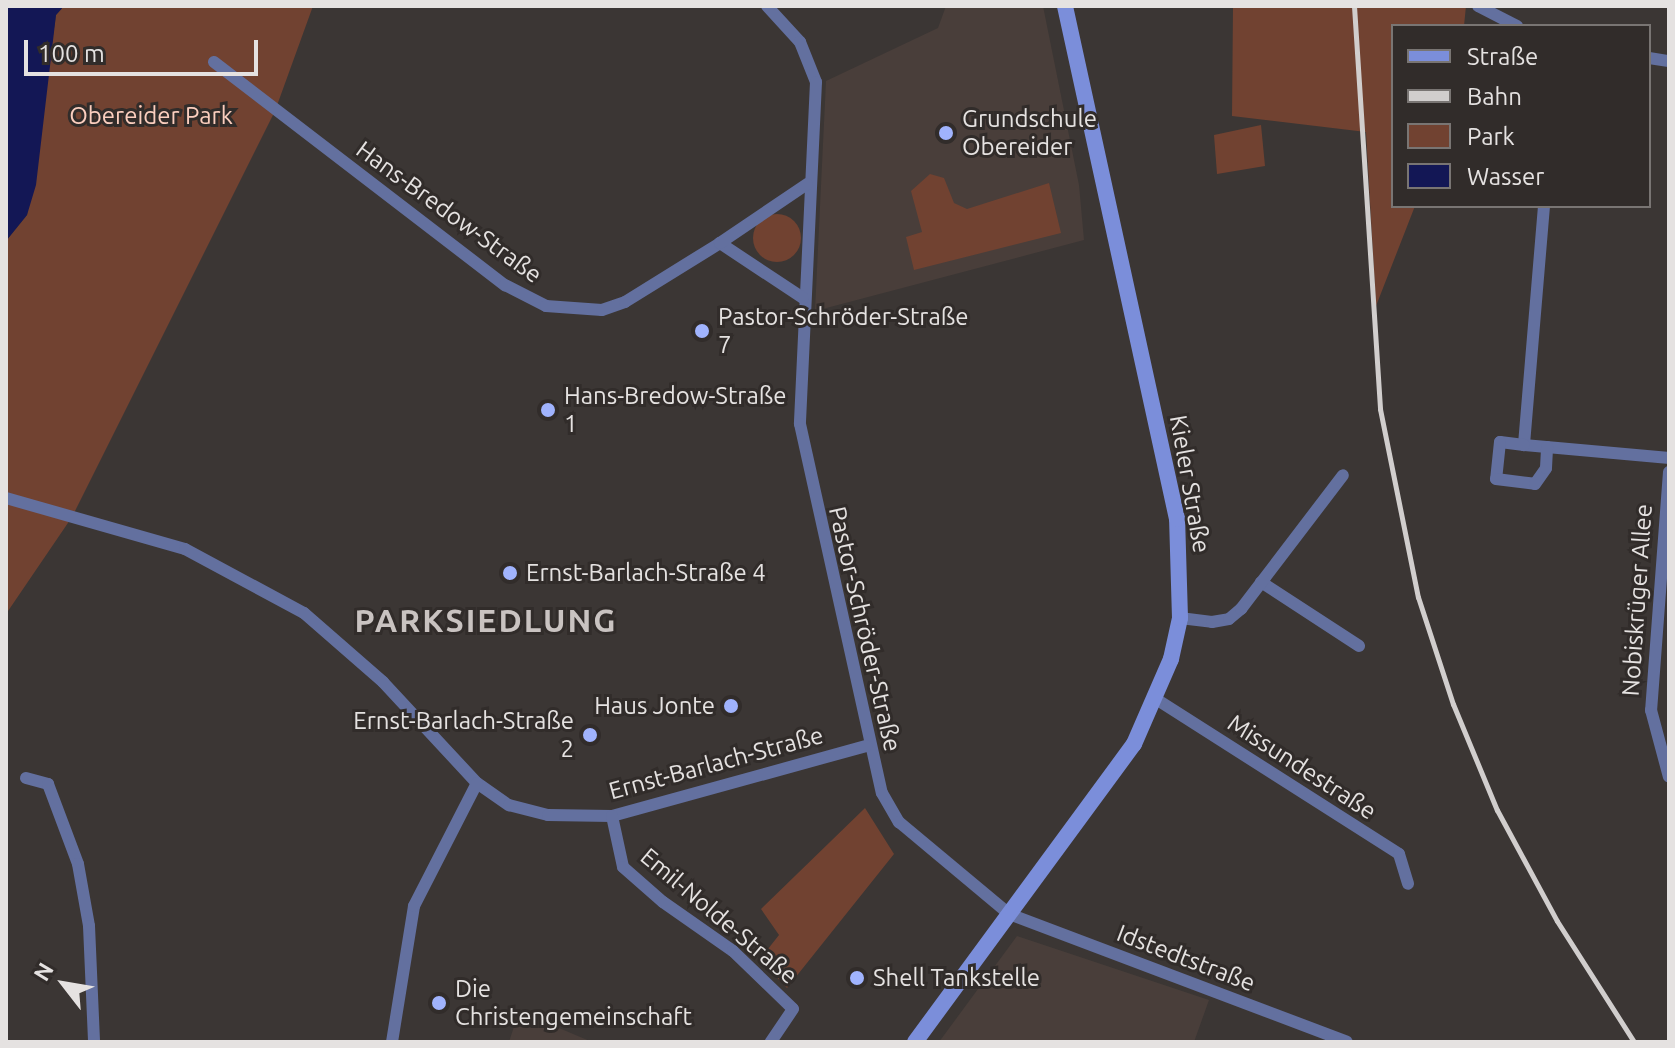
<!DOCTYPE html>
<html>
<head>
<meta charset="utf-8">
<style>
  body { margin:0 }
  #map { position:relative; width:1675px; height:1048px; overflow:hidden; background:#3b3634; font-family:Ubuntu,sans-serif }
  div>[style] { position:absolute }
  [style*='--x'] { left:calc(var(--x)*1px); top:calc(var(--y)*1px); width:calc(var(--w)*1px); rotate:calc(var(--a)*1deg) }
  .built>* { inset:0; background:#493e3a }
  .green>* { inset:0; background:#714231 }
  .round { border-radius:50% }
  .water>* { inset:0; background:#131755 }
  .street>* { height:12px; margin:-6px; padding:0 6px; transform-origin:6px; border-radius:6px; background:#63709f }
  .secondary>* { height:16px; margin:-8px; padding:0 8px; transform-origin:8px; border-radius:8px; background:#7b8eda }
  .rail>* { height:5px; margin:-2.5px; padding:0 2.5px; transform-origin:2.5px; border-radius:2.5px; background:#d1cecd }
  .dots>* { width:22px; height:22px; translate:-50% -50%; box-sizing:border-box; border:4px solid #312c2a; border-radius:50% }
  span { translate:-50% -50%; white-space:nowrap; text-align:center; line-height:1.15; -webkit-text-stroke:6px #312c2a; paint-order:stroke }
  .park-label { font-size:24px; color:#fbcebe }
  .poi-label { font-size:24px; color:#e5e2e1 }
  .left { translate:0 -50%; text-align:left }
  .right { translate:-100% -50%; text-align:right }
  .street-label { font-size:24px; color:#e5e2e1 }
  .district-label { font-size:32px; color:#c9c3c1; font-weight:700; letter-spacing:2px }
  .frame { position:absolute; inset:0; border:8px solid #e5e2e1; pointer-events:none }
  .legend { position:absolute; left:1391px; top:24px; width:260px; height:184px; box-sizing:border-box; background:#312c2a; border:2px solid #797573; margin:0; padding:10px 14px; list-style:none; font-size:24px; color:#e5e2e1 }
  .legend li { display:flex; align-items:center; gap:16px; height:40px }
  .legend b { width:40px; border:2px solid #797573 }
  .north { position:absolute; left:24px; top:944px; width:80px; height:80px; -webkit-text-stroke:6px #312c2a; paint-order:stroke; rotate:301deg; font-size:22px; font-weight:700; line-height:32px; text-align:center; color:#e5e2e1 }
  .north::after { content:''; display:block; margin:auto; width:28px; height:36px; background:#e5e2e1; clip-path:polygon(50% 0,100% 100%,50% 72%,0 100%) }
  .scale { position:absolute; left:24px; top:40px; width:234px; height:36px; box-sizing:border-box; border:4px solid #e5e2e1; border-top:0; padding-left:10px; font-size:24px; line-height:28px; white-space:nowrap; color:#e5e2e1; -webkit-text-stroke:6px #312c2a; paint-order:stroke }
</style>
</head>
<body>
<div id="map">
  <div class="built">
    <i style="clip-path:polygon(946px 6px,1043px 6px,1079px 185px,1084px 240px,815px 311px,826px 81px,938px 28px)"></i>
    <i style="clip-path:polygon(1017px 936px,1209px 1000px,1194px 1042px,939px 1042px)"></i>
    <i style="clip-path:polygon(519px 1011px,592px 1042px,509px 1042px)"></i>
  </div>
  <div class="green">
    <i style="clip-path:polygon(64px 6px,313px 6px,275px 111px,72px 517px,6px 614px,6px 241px,27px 215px,56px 15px)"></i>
    <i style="clip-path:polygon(1233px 6px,1466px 6px,1464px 26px,1393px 26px,1393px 206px,1415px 206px,1376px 306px,1366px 132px,1232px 116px)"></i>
    <i style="clip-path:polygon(1261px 125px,1265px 166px,1217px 174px,1214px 135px)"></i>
    <i style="clip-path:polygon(930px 174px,944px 178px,954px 203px,967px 209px,1049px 183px,1061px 233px,914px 270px,906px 237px,922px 232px,911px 191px)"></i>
    <i class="round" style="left:753px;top:214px;width:48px;height:48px"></i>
    <i style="clip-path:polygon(865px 808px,894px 854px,787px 988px,760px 959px,779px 935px,761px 909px)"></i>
  </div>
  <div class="water">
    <i style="clip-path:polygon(6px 6px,64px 6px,56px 15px,36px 185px,27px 215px,6px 241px)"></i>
  </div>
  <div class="street">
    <i style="--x:767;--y:6;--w:49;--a:47.5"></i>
    <i style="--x:800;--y:42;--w:43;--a:68.2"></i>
    <i style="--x:816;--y:82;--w:342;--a:92.7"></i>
    <i style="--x:800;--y:424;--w:378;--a:77.5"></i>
    <i style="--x:882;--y:793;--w:34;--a:60"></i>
    <i style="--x:899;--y:822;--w:143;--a:39.9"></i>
    <i style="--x:1009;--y:914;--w:361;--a:20.7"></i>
    <i style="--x:1478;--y:6;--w:44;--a:27.1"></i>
    <i style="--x:1649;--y:58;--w:20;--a:9"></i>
    <i style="--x:214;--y:62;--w:367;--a:37.5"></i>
    <i style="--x:505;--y:285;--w:46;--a:27.1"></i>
    <i style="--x:546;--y:306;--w:56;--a:4.1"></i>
    <i style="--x:602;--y:310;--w:24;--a:-19"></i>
    <i style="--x:625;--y:302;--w:112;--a:-31.8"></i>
    <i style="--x:1544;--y:206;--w:240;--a:94.8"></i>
    <i style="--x:1524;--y:445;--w:146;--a:5.1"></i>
    <i style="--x:803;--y:298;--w:100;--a:-146.5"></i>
    <i style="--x:720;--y:243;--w:105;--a:-34.1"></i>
    <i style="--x:1524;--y:445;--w:24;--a:-173"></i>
    <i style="--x:1500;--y:442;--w:37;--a:96"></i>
    <i style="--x:1496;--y:479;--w:39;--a:7"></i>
    <i style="--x:1535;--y:484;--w:19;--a:-55"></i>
    <i style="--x:1546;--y:468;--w:21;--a:-87"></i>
    <i style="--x:1669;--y:472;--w:239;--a:94.3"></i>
    <i style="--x:1651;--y:710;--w:69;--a:75"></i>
    <i style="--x:6;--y:498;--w:186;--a:15.9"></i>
    <i style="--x:185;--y:549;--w:135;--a:28.3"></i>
    <i style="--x:304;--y:613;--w:105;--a:41.1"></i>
    <i style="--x:383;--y:682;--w:138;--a:47.1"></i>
    <i style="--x:477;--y:783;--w:39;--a:35"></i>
    <i style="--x:509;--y:805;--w:40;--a:14.4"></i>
    <i style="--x:548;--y:815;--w:64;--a:0.9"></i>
    <i style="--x:612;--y:816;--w:264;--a:-15.4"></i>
    <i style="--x:1261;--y:582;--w:117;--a:33.1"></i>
    <i style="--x:1180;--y:618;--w:32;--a:7"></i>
    <i style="--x:1212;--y:622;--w:17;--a:-10"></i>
    <i style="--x:1229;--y:619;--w:16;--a:-40"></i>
    <i style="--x:1241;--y:609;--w:168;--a:-52.7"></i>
    <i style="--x:1156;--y:699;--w:288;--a:32.5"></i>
    <i style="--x:1399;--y:854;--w:31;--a:73"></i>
    <i style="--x:26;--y:778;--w:23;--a:15"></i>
    <i style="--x:48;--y:784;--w:85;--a:69.4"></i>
    <i style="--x:78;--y:864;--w:63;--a:79.9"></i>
    <i style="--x:89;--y:926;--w:116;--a:87.5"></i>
    <i style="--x:612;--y:816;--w:52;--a:77.8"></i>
    <i style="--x:623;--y:867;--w:53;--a:41.2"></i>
    <i style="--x:663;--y:902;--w:85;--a:35"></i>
    <i style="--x:733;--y:951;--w:83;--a:44"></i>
    <i style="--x:793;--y:1009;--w:40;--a:124"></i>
    <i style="--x:392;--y:1042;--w:138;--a:-80.8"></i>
    <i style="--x:414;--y:906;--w:138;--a:-62.9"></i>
  </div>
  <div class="secondary">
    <i style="--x:915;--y:1042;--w:370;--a:-53.7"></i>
    <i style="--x:1134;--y:744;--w:93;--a:-66.5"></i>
    <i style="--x:1171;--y:659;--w:42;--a:-77.6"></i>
    <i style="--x:1180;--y:618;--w:99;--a:-91.7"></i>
    <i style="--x:1177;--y:519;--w:525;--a:-102.32"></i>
  </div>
  <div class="rail">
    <i style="--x:1354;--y:6;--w:404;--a:86.3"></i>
    <i style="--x:1380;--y:409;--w:192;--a:78.6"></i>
    <i style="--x:1418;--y:597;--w:113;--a:71.9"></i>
    <i style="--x:1453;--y:704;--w:115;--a:67.5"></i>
    <i style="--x:1497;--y:810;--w:126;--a:61.6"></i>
    <i style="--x:1557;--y:921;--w:143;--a:57.5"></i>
  </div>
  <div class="dots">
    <i style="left:946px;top:133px;background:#a0b3fd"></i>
    <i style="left:702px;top:331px;background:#a0b3fd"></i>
    <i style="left:548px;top:410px;background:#a0b3fd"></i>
    <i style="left:510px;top:573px;background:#a0b3fd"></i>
    <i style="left:731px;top:706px;background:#a0b3fd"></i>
    <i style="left:590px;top:735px;background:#a0b3fd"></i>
    <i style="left:857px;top:978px;background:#a0b3fd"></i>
    <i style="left:439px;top:1003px;background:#a0b3fd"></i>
  </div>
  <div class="park-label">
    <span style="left:151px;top:116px">Obereider Park</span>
  </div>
  <div class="poi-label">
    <span class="left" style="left:962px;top:133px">Grundschule<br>Obereider</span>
    <span class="left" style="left:718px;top:331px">Pastor-Schröder-Straße<br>7</span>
    <span class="left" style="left:564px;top:410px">Hans-Bredow-Straße<br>1</span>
    <span class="left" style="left:526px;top:573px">Ernst-Barlach-Straße 4</span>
    <span class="right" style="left:715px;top:706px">Haus Jonte</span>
    <span class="right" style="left:574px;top:735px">Ernst-Barlach-Straße<br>2</span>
    <span class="left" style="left:873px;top:978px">Shell Tankstelle</span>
    <span class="left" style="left:455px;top:1003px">Die<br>Christengemeinschaft</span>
  </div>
  <div class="street-label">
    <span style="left:449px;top:212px;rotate:36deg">Hans-Bredow-Straße</span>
    <span style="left:1190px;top:484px;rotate:80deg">Kieler Straße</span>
    <span style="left:1637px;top:600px;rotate:-86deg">Nobiskrüger Allee</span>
    <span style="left:865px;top:629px;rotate:77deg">Pastor-Schröder-Straße</span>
    <span style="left:716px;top:763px;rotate:-15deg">Ernst-Barlach-Straße</span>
    <span style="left:1302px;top:767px;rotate:33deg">Missundestraße</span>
    <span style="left:719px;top:916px;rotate:40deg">Emil-Nolde-Straße</span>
    <span style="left:1186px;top:958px;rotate:21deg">Idstedtstraße</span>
  </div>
  <div class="district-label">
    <span style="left:486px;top:620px">PARKSIEDLUNG</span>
  </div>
  <div class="frame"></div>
  <ul class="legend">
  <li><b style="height:10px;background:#7b8eda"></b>Straße</li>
  <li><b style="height:10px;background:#d1cecd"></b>Bahn</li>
  <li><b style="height:22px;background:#714231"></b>Park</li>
  <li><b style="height:22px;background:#131755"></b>Wasser</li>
  </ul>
  <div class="north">N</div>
  <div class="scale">100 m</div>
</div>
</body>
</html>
